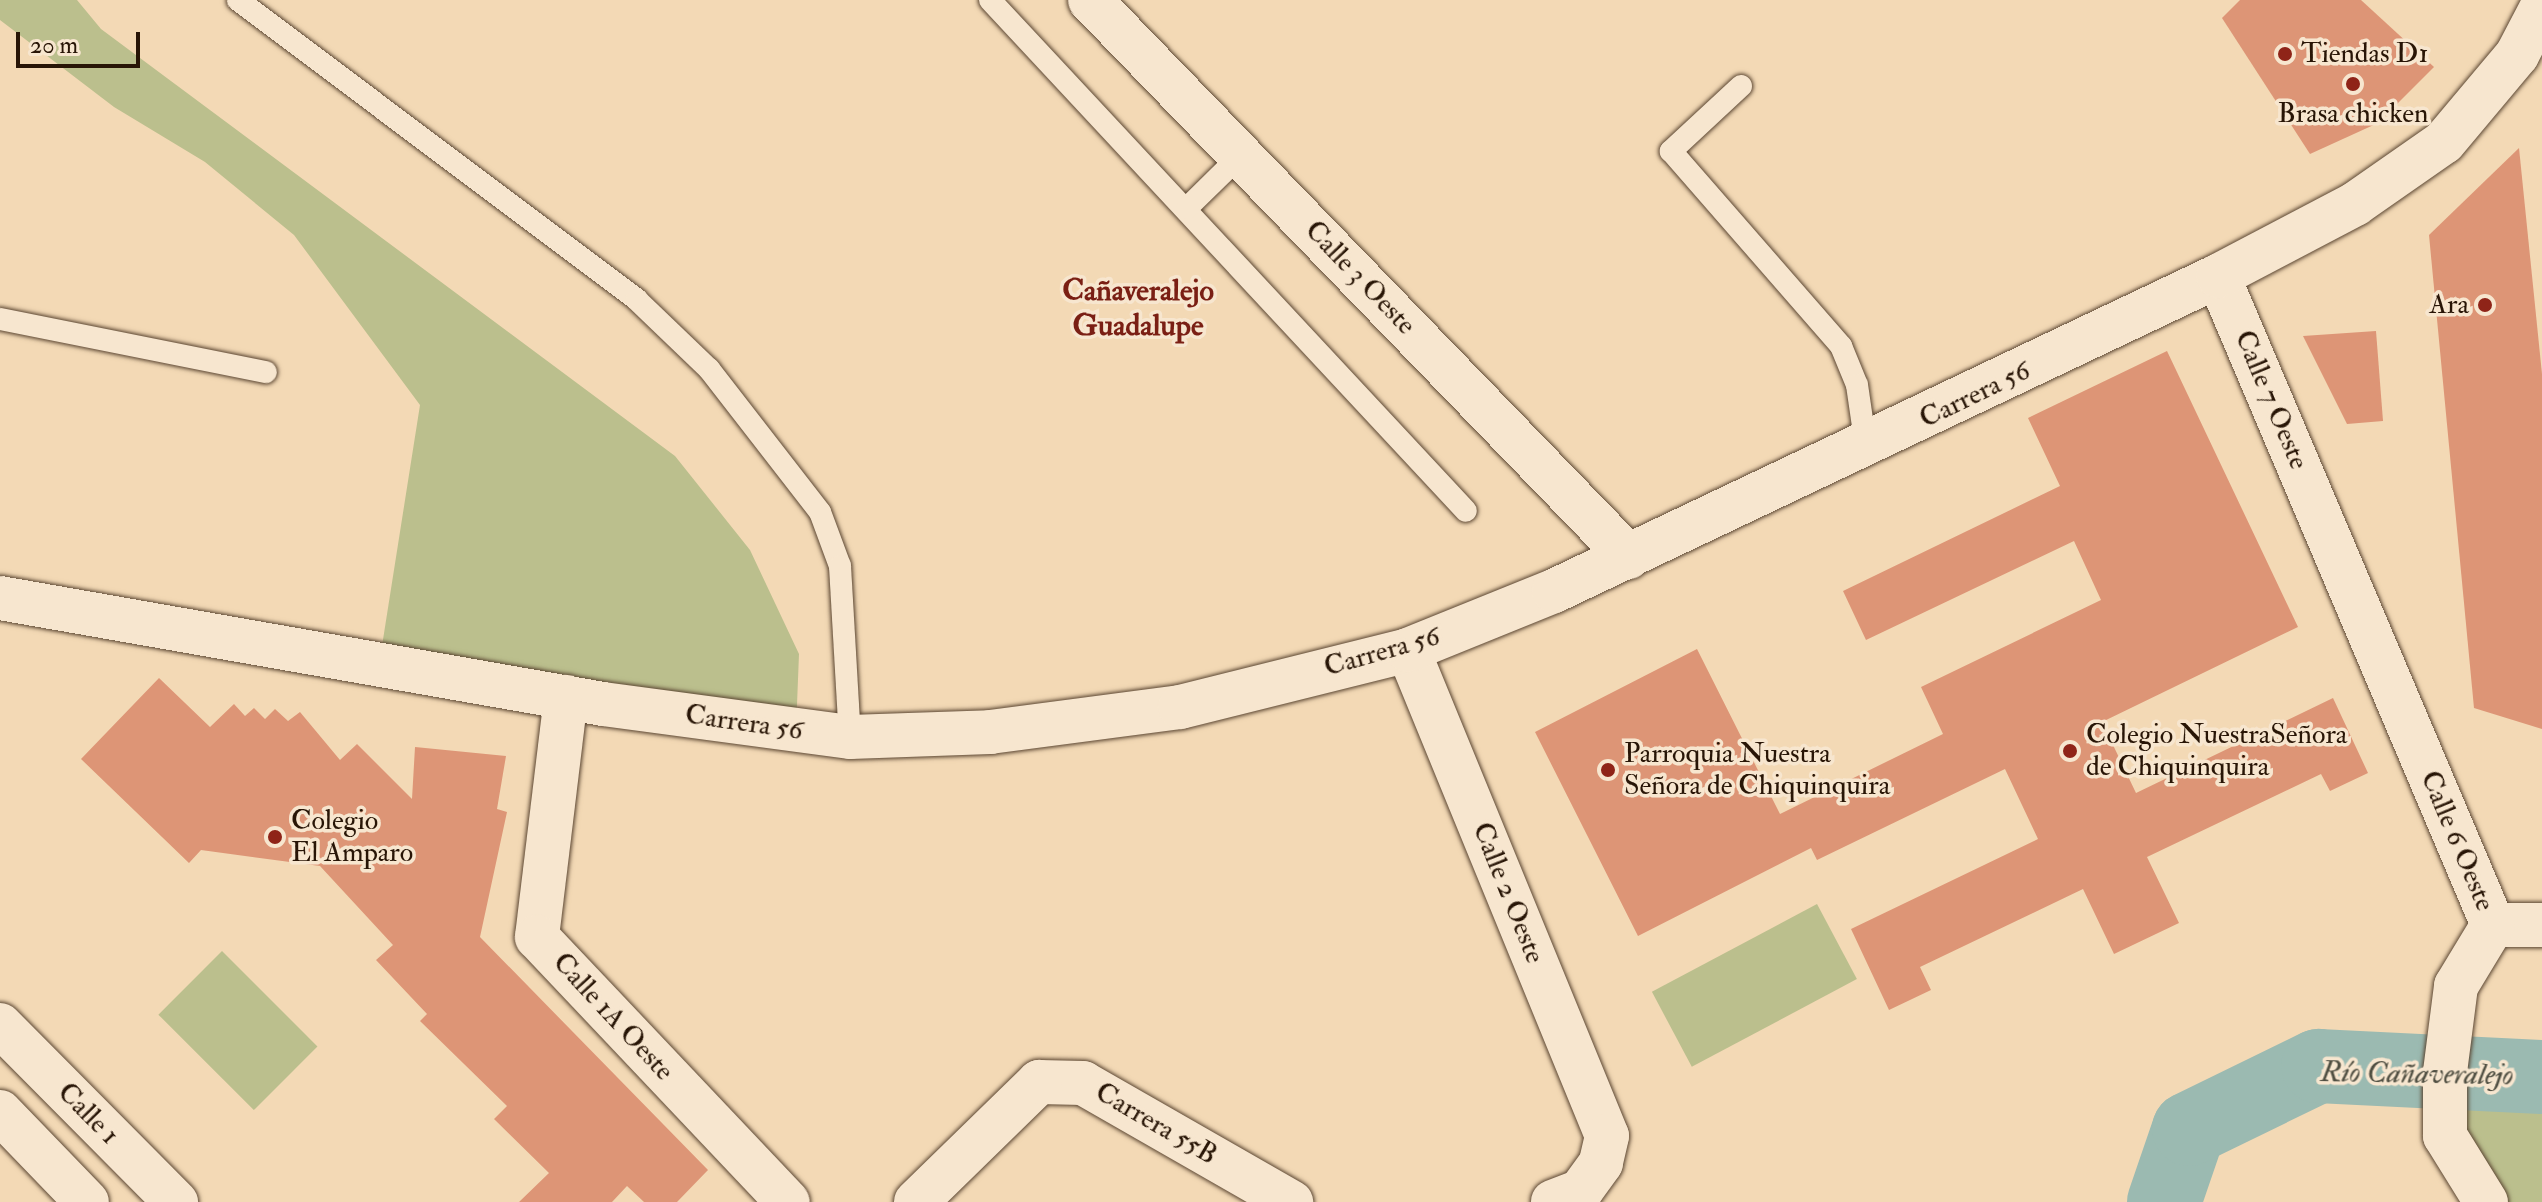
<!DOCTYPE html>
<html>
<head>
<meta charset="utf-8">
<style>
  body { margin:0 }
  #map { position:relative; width:2542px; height:1202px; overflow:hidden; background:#f3d9b5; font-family:"IM FELL Double Pica",serif }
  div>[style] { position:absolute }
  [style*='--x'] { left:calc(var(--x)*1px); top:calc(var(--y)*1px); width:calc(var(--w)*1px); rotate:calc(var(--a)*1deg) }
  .green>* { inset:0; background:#bbbf8d; transform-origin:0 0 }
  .river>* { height:74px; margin:-37px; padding:0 37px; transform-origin:37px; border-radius:37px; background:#9bbab1 }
  .building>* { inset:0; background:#dd9576 }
  .roads { filter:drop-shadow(0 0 2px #5b4632) drop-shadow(0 0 2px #5b4632) }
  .service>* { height:22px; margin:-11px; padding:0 11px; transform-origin:11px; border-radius:11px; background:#f7e6cf }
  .minor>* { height:44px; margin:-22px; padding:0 22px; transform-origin:22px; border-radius:22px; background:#f7e6cf }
  .tertiary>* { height:44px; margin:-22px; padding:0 22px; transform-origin:22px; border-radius:22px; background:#f7e6cf }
  .secondary>* { height:44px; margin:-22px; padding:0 22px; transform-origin:22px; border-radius:22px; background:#f7e6cf }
  .dots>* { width:22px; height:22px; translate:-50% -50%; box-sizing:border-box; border:4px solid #f7e6cf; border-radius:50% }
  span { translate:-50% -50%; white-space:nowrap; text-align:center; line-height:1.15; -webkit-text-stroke:7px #f7e6cf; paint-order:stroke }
  .poi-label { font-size:28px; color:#281506 }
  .left { translate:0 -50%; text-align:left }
  .right { translate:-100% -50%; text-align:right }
  .street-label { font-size:28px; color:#281506 }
  .neighbourhood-label { font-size:30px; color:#7a1f14; font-weight:700 }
  .water-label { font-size:30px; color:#504f42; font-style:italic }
  .scale { position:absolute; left:16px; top:32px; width:124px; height:36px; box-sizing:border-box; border:4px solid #281506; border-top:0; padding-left:10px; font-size:24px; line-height:28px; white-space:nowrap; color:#281506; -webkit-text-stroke:6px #f7e6cf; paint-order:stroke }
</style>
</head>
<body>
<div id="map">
  <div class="green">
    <i style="clip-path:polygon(0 0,77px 0,101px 29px,675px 456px,750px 550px,799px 654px,796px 730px,379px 665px,420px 405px,294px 235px,205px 162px,114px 107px,0 20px)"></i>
    <i style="left:1817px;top:904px;width:85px;height:187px;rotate:62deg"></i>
    <i style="left:222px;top:951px;width:135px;height:90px;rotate:45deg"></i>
    <i style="clip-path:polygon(2440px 1071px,2542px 1077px,2542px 1202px,2486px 1202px)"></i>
  </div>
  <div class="river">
    <i style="--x:2164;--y:1202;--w:77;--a:-71.1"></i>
    <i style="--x:2189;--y:1129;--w:144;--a:-26"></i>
    <i style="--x:2318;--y:1066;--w:224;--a:2.8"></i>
  </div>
  <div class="building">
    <i style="clip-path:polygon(2240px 0,2361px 0,2434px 67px,2378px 123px,2310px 154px,2222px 18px)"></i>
    <i style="clip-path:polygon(2519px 148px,2542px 374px,2542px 729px,2474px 708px,2429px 235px)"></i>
    <i style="clip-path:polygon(2376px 331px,2383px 421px,2347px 424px,2303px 336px)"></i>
    <i style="clip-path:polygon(2167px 351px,2298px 627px,2102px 722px,2136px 793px,2333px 698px,2368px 773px,2330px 791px,2321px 774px,2147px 857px,2179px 923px,2114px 954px,2083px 889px,1920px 967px,1931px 990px,1889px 1010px,1851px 929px,2038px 839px,2005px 769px,1817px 860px,1811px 848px,1638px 936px,1535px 732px,1697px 649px,1780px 814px,1943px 734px,1921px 687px,2101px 600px,2074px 541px,1866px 640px,1843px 591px,2060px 486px,2028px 418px)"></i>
    <i style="clip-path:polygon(159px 678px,210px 727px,234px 704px,245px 716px,254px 708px,265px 719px,275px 709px,288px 721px,300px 712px,340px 760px,357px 744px,412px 799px,415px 747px,506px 756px,497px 809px,507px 812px,480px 937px,708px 1170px,677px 1202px,644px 1202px,627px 1186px,612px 1202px,519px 1202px,549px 1173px,494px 1119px,507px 1106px,420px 1021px,427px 1014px,376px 960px,393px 945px,320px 866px,201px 850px,189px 863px,81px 759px)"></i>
  </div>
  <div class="roads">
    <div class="service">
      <i style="--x:238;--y:0;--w:499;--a:36.9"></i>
      <i style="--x:637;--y:300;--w:100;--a:43.8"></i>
      <i style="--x:709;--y:369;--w:181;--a:52.2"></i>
      <i style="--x:820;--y:512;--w:58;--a:69.7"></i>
      <i style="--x:840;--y:566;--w:171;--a:86.7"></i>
      <i style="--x:990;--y:0;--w:698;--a:47.03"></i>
      <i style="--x:1741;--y:86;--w:96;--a:137.1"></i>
      <i style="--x:1671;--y:151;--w:259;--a:48.9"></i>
      <i style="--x:1841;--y:346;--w:42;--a:67.7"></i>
      <i style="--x:1857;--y:385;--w:63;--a:81.7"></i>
      <i style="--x:1187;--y:208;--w:76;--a:-44.5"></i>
      <i style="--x:0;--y:319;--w:271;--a:11.3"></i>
    </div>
    <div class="minor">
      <i style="--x:1090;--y:0;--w:775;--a:45.94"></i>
      <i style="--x:2218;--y:276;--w:705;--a:67.04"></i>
      <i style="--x:1408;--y:650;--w:525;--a:67.73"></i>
      <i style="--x:1607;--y:1136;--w:28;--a:103"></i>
      <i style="--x:1601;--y:1163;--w:34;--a:126"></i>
      <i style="--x:1581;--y:1191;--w:30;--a:159"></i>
      <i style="--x:566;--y:697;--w:242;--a:96.9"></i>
      <i style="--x:537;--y:937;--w:365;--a:46.6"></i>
      <i style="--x:2493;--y:925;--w:49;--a:0"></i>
      <i style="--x:916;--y:1202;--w:172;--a:-44.3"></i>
      <i style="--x:1039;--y:1082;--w:44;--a:1.3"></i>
      <i style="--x:1083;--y:1083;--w:240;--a:29.8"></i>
      <i style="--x:2486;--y:1202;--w:78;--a:-121.8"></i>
      <i style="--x:2445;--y:1136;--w:64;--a:-90"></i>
      <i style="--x:2445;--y:1072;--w:87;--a:-82.7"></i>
      <i style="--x:2456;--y:986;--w:71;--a:-58.8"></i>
    </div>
    <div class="tertiary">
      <i style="--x:0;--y:598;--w:612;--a:9.97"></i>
      <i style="--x:603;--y:704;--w:249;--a:7.6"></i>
      <i style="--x:850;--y:737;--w:140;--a:-2"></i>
      <i style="--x:990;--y:732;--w:192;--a:-7.5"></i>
      <i style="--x:1180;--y:707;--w:235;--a:-14"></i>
      <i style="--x:1408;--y:650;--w:157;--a:-22"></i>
      <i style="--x:1554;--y:591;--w:735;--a:-25.38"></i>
      <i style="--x:2218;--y:276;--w:155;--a:-27.7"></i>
      <i style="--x:2355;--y:204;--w:108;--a:-34.9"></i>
      <i style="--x:2444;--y:142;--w:114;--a:-50"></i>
      <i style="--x:2517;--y:55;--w:54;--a:-62.5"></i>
    </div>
    <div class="secondary">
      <i style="--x:0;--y:1025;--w:250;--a:45.2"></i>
      <i style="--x:0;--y:1112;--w:125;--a:46"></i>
    </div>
  </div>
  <div class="dots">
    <i style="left:2285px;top:54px;background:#8f2418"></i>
    <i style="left:2353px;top:84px;background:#8f2418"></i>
    <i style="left:2485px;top:305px;background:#8f2418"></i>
    <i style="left:2070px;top:751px;background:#8f2418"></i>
    <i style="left:1608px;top:770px;background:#8f2418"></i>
    <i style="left:275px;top:837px;background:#8f2418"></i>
  </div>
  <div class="poi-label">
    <span class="left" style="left:2301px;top:54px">Tiendas D1</span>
    <span style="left:2353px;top:114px">Brasa chicken</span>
    <span class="right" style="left:2469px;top:305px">Ara</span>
    <span class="left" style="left:2086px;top:751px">Colegio NuestraSeñora<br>de Chiquinquira</span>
    <span class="left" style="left:1624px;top:770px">Parroquia Nuestra<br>Señora de Chiquinquira</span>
    <span class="left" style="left:291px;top:837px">Colegio<br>El Amparo</span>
  </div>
  <div class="street-label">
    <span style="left:1360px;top:278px;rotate:46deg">Calle 3 Oeste</span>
    <span style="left:1975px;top:395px;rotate:-26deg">Carrera 56</span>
    <span style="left:2271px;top:400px;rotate:67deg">Calle 7 Oeste</span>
    <span style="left:1382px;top:652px;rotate:-16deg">Carrera 56</span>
    <span style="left:744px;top:723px;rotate:8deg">Carrera 56</span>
    <span style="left:2457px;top:841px;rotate:67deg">Calle 6 Oeste</span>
    <span style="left:1508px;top:893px;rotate:68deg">Calle 2 Oeste</span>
    <span style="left:613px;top:1017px;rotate:47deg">Calle 1A Oeste</span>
    <span style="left:88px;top:1114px;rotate:45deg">Calle 1</span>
    <span style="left:1156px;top:1124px;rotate:30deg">Carrera 55B</span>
  </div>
  <div class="neighbourhood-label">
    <span style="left:1138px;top:308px">Cañaveralejo<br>Guadalupe</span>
  </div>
  <div class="water-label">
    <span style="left:2417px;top:1074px;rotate:1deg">Río Cañaveralejo</span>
  </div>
  <div class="scale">20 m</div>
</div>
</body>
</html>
